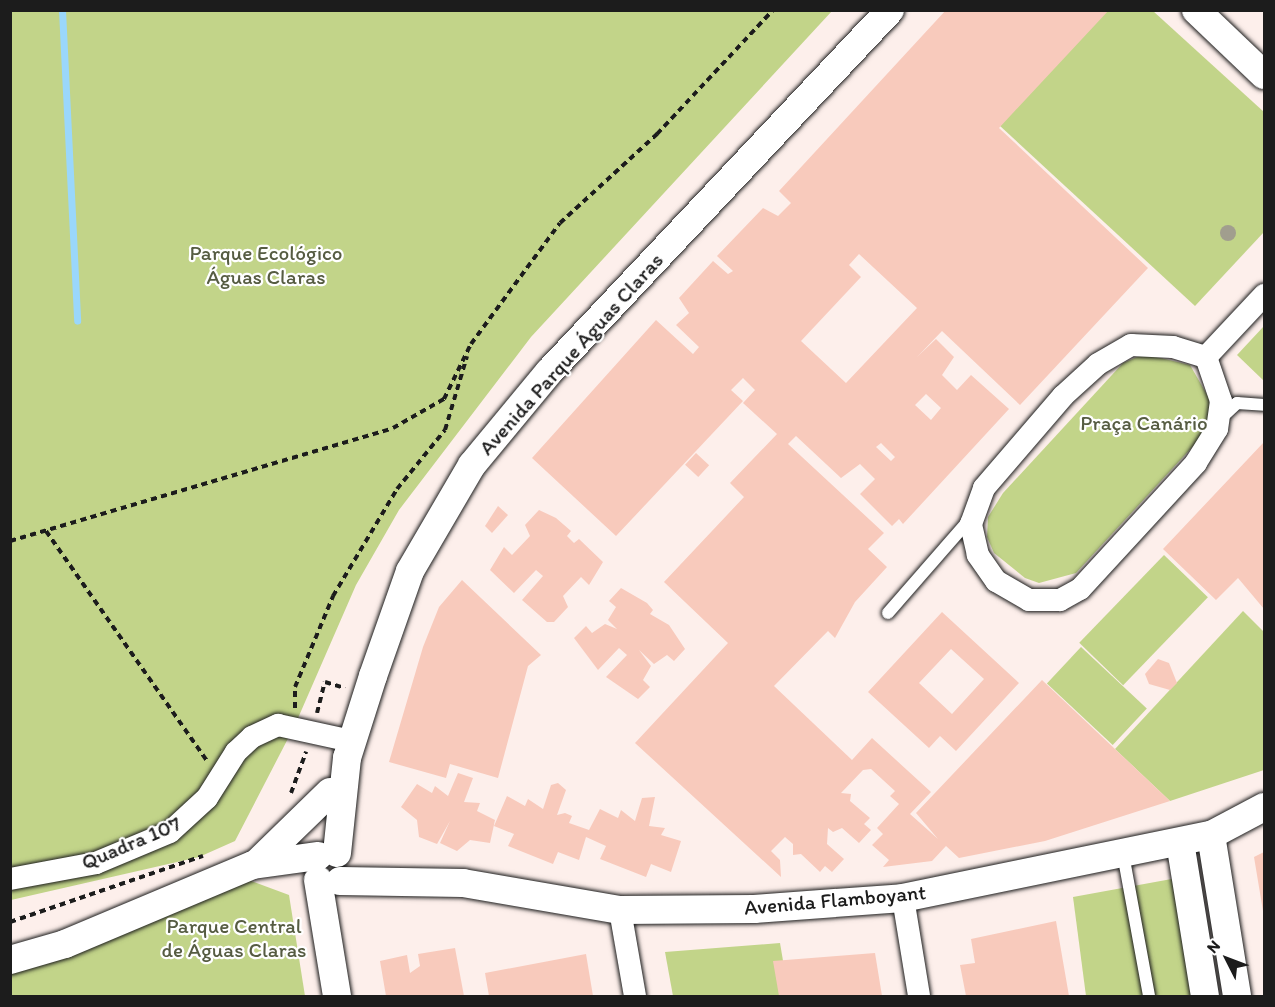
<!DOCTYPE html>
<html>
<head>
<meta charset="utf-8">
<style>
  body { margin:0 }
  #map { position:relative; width:1275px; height:1007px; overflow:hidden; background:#fdefeb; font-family:Itim,sans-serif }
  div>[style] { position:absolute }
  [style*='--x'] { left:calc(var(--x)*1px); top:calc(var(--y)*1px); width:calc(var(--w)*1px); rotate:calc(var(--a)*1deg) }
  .green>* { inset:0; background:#c2d489; transform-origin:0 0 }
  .stream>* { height:7px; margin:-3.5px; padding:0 3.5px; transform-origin:3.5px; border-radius:3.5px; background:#9ad7fb }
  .building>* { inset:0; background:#f8cabc; transform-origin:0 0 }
  .path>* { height:4px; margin-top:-2px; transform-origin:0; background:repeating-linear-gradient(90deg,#1c1c1c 0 6px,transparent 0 10.5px) }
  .roads { filter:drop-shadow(0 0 2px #1c1c1c) drop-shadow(0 0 2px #1c1c1c) }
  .service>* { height:12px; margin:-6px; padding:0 6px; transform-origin:6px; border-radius:6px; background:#fff }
  .minor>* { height:22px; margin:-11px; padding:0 11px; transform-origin:11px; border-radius:11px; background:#fff }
  .tertiary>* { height:28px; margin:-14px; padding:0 14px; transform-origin:14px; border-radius:14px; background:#fff }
  .trees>* { width:16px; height:16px; margin:-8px; border-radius:50%; background:#a19e8e }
  span { translate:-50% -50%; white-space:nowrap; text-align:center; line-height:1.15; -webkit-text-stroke:4.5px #fff; paint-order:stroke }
  .park-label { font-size:21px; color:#565c42 }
  .street-label { font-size:21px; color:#1c1c1c }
  .frame { position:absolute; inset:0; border:12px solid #1c1c1c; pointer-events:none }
  .north { position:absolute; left:1197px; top:929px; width:60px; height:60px; -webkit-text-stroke:4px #fff; paint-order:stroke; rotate:312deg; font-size:16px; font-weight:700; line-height:24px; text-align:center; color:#1c1c1c }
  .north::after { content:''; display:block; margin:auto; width:21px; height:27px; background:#1c1c1c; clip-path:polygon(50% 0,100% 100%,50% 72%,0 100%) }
</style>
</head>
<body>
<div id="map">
  <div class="green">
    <i style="clip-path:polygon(10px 11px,832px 11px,531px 337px,399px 510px,356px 585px,295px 725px,235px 841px,199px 857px,11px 900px)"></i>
    <i style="clip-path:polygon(1103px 11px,1153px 11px,1264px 112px,1264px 232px,1195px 306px,999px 125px)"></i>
    <i style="clip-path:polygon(1264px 326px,1264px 381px,1237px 355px)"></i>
    <i style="clip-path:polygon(1144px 354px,1190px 365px,1213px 405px,1209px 429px,1076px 573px,1039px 583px,1025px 578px,994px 553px,987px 537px,988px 517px,1003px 493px,1123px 363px)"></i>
    <i style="left:1164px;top:555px;width:61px;height:122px;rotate:44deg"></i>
    <i style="clip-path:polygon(1243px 611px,1264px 632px,1264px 770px,1170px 801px,1115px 749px)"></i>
    <i style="left:1081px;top:647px;width:90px;height:50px;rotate:43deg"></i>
    <i style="clip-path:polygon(235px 875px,289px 895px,305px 996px,11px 996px,11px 968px)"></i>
    <i style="clip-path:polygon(1177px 878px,1198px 996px,1086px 996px,1073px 897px)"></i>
    <i style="clip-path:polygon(780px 943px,789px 996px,673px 996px,665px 952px)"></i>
  </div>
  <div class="stream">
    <i style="--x:62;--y:10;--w:311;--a:87.2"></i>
  </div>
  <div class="building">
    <i style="clip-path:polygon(evenodd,946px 10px,1109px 10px,999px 128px,1148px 268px,1020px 405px,942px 331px,917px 357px,936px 339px,954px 357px,942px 375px,957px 390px,971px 375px,1009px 409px,903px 524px,899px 519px,892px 526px,860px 494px,875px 479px,860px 464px,841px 478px,796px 436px,788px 444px,884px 533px,868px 549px,887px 567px,855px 602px,835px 638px,828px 631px,774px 686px,852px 760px,872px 738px,931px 792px,910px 814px,938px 839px,916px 813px,1042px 680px,1170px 801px,1045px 841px,959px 858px,946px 846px,932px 861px,883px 867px,889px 860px,872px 845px,883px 834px,877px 828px,899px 804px,890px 796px,895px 791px,871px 769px,863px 770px,841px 793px,851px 794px,850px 801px,870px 818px,864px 824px,871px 830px,859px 843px,842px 828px,833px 832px,828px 828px,827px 844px,844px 859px,832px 872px,825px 866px,820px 872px,801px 854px,793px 855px,793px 844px,785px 837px,771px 851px,780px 860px,781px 877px,635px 743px,728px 643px,664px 582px,744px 497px,730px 483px,777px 434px,743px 403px,755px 390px,743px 378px,731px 390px,743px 401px,616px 536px,532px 458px,656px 320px,693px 354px,699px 347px,676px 325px,689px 313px,679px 298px,713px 261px,728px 274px,733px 271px,717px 256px,763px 208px,778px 216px,791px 203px,779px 191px,946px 10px,859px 254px,917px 308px,846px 383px,801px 341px,861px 277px,849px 265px,859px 254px,946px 10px,926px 394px,941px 408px,931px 420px,915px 405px,926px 394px,946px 10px,881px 443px,895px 457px,891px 461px,876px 447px,881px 443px)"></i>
    <i style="clip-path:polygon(1264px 442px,1264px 609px,1238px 578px,1216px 600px,1163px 549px)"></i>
    <i style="left:696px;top:453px;width:18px;height:16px;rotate:43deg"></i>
    <i style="clip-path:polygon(498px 506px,508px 515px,492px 533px,485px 526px)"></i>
    <i style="clip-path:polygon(539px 510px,556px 518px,571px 531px,567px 536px,574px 543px,579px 539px,603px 562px,589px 585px,581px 577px,563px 596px,568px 607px,554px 622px,547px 622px,522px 600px,543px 576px,536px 570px,514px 593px,490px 570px,504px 547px,512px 555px,530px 536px,525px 525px)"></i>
    <i style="clip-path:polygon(462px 580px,541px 655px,528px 666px,498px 778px,450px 764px,446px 778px,389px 762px,423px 647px,439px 607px)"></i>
    <i style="clip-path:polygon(621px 588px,647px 603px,653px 610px,650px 614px,669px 625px,685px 649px,674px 661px,667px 655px,654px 664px,639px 650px,651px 666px,643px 680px,650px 687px,638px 699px,606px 677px,627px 655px,619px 648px,598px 670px,574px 638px,586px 626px,592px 633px,605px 624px,617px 629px,608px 620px,616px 607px,609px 601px)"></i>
    <i style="clip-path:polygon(evenodd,942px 612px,1019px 683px,956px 751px,940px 736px,929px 748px,868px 692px,942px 612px,951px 649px,984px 679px,952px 714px,919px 683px,951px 649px)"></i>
    <i style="clip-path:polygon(1158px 659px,1169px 663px,1177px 683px,1170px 690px,1149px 684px,1145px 674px)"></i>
    <i style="clip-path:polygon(458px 773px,473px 778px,464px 802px,480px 803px,477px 811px,495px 820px,490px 843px,470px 840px,457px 851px,440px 843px,450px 821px,437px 844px,419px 837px,417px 820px,401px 807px,417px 784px,432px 793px,435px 786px,448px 796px)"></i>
    <i style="clip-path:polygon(558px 783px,566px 790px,557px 815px,565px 813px,572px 816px,569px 823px,589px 830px,600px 809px,618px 818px,621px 810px,635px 821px,642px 798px,655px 797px,649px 826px,665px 828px,661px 835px,681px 841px,671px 872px,651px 864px,646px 877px,600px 859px,606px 846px,586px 837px,579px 860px,558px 852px,553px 864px,508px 846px,514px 834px,494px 826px,507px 796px,525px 806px,528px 799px,543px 809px,551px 785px)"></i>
    <i style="clip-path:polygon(1264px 852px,1264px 911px,1263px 911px,1254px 857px)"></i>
    <i style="clip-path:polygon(1056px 921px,1069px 996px,966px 996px,960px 965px,975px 963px,971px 939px)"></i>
    <i style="clip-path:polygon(455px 948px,464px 996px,386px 996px,380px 961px,407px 955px,410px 973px,420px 966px,418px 954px)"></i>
    <i style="clip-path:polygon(875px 953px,882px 996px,779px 996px,773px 961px)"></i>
    <i style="clip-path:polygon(586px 954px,593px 996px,489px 996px,485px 973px)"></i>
  </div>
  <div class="path">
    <i style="--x:46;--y:531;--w:281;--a:55"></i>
    <i style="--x:10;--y:541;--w:399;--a:-16.4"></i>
    <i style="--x:393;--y:428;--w:59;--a:-29.6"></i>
    <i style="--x:444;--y:399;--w:61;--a:-63.9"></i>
    <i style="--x:471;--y:344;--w:150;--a:-53.7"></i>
    <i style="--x:560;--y:223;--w:132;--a:-42.5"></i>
    <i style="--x:657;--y:134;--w:170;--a:-46.9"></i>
    <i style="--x:295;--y:708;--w:21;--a:-90"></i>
    <i style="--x:295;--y:687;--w:99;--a:-67.3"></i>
    <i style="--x:333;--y:596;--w:125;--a:-59.1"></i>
    <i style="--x:397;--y:489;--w:76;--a:-50.9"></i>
    <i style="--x:445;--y:430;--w:77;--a:-73.4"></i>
    <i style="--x:317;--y:713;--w:32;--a:-76"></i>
    <i style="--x:325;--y:682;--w:21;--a:17"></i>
    <i style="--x:291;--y:793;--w:44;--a:-69.9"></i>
    <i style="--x:10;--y:922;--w:204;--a:-18.9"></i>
  </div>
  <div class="roads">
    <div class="service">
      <i style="--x:1221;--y:418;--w:22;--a:-43"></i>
      <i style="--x:1237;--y:403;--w:27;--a:4"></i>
      <i style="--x:888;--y:613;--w:126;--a:-48.9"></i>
      <i style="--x:1123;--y:854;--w:144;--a:79.6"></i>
    </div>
    <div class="minor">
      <i style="--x:1131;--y:345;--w:42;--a:2.7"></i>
      <i style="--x:1173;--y:347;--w:34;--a:17"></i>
      <i style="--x:1206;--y:357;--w:46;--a:71.2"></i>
      <i style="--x:1221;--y:401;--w:28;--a:98"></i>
      <i style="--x:1217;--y:429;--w:40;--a:122"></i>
      <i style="--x:1196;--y:463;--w:171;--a:132.6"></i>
      <i style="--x:1080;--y:589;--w:23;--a:151"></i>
      <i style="--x:1060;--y:600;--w:31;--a:180"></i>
      <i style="--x:1029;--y:600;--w:38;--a:-150"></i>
      <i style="--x:996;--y:581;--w:32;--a:-125"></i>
      <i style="--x:978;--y:555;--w:32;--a:-103"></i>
      <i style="--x:971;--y:524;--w:38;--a:-70"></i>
      <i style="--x:984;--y:488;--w:121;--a:-49.3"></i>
      <i style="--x:1063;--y:396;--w:47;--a:-42.4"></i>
      <i style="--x:1098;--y:364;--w:38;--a:-30"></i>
      <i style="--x:1206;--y:357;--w:85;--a:-46.9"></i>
      <i style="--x:10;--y:879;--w:87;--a:-10.5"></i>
      <i style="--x:96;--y:863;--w:80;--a:-22.7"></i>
      <i style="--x:170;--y:832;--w:50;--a:-42.6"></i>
      <i style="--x:207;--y:798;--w:54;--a:-57.8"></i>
      <i style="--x:236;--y:752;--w:22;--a:-43"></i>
      <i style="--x:252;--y:737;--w:29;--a:-25"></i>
      <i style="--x:278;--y:725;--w:75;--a:12.4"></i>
      <i style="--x:903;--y:898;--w:99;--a:80.7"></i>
      <i style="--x:620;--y:910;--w:87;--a:80.1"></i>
    </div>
    <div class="tertiary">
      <i style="--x:1196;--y:10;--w:94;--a:43.7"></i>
      <i style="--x:1211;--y:835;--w:163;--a:80.8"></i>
      <i style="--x:1180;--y:842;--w:156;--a:80.8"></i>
      <i style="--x:337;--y:853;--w:96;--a:-84"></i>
      <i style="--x:347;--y:758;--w:86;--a:-72.4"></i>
      <i style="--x:373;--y:676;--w:111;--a:-70.6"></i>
      <i style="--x:410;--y:571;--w:123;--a:-59.7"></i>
      <i style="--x:472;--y:465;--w:121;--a:-50.4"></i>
      <i style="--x:549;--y:372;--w:497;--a:-46.7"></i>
      <i style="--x:257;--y:863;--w:102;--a:-44.2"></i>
      <i style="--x:318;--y:880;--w:118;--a:80.7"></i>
      <i style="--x:340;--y:881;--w:123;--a:0.9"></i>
      <i style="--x:463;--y:883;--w:159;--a:9.8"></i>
      <i style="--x:620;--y:910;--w:134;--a:-0.4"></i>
      <i style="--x:754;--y:909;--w:149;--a:-4.2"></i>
      <i style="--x:903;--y:898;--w:314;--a:-11.6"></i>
      <i style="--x:1211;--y:835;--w:60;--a:-27.8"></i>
      <i style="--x:10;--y:960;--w:57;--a:-16.2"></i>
      <i style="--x:65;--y:944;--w:204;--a:-22.8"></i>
      <i style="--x:253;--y:865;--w:66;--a:-7.9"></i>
    </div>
  </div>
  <div class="trees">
    <i style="left:1228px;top:233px"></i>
  </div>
  <div class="park-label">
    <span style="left:266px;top:265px">Parque Ecológico<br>Águas Claras</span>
    <span style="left:1144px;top:423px">Praça Canário</span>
    <span style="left:234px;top:938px">Parque Central<br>de Águas Claras</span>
  </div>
  <div class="street-label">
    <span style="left:571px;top:354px;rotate:-48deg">Avenida Parque Águas Claras</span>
    <span style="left:131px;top:843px;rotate:-23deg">Quadra 107</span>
    <span style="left:835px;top:900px;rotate:-5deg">Avenida Flamboyant</span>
  </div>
  <div class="frame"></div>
  <div class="north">N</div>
</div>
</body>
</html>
